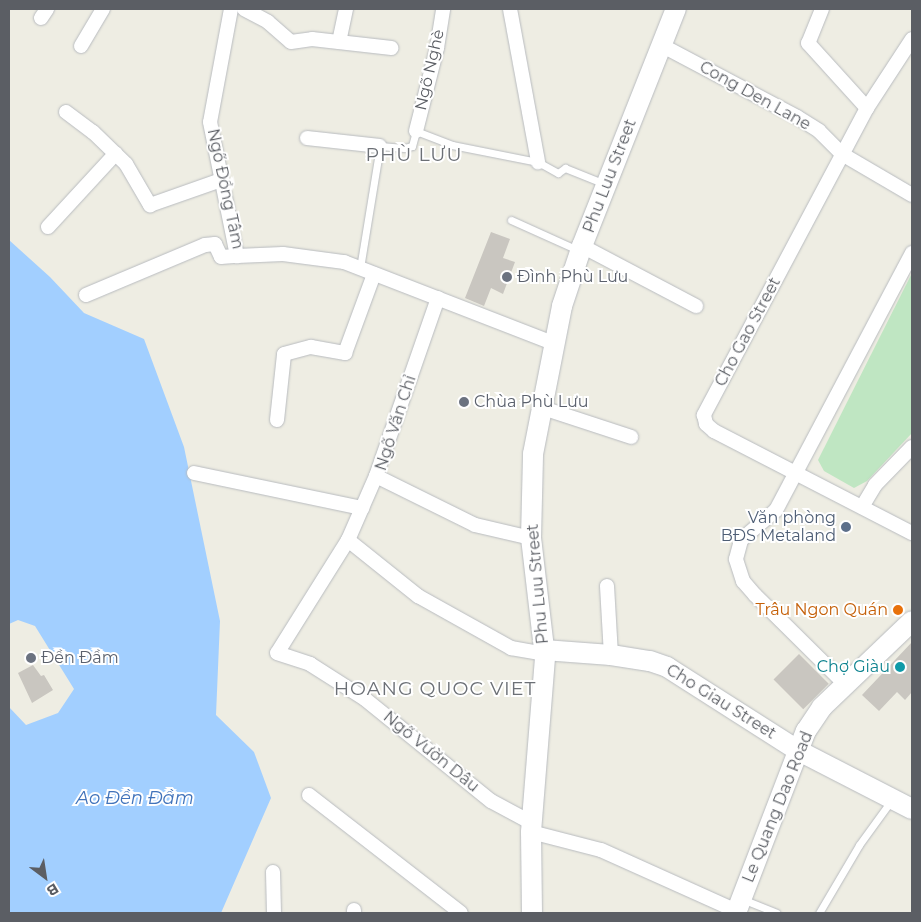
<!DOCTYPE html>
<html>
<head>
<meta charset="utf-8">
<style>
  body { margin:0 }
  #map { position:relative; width:921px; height:922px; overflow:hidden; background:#eeede3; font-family:Montserrat,sans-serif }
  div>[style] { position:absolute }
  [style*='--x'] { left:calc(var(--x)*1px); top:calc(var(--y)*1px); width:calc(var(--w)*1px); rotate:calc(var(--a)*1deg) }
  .green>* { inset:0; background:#bfe6c2 }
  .water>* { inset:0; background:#a2cfff }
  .building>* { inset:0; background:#c9c6c0; transform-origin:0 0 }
  .roads { filter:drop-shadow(0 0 1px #b8bbbf) drop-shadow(0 0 1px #b8bbbf) }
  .lane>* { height:7px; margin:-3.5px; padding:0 3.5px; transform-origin:3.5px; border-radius:3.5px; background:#fff }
  .street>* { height:14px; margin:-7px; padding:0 7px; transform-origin:7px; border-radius:7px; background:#fff }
  .secondary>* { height:20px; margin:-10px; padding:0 10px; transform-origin:10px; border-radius:10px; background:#fff }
  .dots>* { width:14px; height:14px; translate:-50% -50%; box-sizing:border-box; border:2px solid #fff; border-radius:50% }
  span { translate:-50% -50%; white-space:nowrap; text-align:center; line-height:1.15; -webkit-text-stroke:4px #fff; paint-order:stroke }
  .street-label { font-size:16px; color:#5b5e64 }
  .worship-label { font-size:16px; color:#5b616d }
  .left { translate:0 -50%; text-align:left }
  .service-label { font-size:16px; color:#4e5e75 }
  .right { translate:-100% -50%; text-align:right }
  .food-label { font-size:16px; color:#c56008 }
  .culture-label { font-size:16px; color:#0d838f }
  .water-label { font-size:18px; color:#4173ba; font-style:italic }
  .quarter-label { font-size:19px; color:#6c7076; letter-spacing:1px }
  .frame { position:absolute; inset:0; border:10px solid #5b5e64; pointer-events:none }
  .north { position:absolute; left:20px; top:852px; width:50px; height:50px; -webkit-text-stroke:4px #fff; paint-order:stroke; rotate:149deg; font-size:14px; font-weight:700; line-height:20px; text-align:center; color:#5b5e64 }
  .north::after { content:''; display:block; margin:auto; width:18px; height:22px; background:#5b5e64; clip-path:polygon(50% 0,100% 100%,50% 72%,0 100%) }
</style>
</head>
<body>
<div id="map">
  <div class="green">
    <i style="clip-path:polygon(912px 273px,912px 433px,867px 481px,854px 488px,824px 471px,818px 460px)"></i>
  </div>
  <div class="water">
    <i style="clip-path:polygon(9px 240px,50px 277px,84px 313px,144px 339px,184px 447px,220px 621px,216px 715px,254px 752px,271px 798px,221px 913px,9px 913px,9px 707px,26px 725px,58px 713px,74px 689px,35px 626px,18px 620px,9px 624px)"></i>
  </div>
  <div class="building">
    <i style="clip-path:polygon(491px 232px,510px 239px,503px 258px,515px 262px,503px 294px,491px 288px,484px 306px,465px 298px)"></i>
    <i style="clip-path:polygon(912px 642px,912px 692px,905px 700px,897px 692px,879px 711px,862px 695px)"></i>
    <i style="left:799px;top:654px;width:42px;height:36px;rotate:45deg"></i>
    <i style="clip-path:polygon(33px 665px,41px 676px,44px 675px,53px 690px,32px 703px,18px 673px)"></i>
  </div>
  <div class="roads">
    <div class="lane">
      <i style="--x:511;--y:220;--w:76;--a:24.2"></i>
      <i style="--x:360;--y:268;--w:124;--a:-80.7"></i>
      <i style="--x:380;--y:146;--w:24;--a:5"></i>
      <i style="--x:404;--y:148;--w:8;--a:-14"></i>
      <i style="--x:412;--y:146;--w:16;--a:-75"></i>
      <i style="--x:416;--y:131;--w:39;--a:21"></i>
      <i style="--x:452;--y:145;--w:88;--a:11.2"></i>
      <i style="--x:538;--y:162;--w:23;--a:29"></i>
      <i style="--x:558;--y:173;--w:9;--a:-36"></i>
      <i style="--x:565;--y:168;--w:43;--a:21.8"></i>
      <i style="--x:742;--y:899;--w:37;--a:22"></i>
      <i style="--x:819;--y:913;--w:79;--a:-59.5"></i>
      <i style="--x:859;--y:845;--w:54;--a:-54"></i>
    </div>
    <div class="street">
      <i style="--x:231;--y:9;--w:115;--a:100.5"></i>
      <i style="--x:210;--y:122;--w:137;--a:78.6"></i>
      <i style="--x:237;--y:256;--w:46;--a:-2.5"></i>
      <i style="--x:283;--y:254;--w:62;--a:7.5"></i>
      <i style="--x:344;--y:262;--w:224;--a:21.2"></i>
      <i style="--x:244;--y:9;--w:27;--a:28"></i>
      <i style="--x:268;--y:22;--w:30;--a:41"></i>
      <i style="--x:291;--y:42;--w:21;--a:-8"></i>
      <i style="--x:312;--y:39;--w:80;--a:6.5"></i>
      <i style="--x:510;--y:9;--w:156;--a:79.6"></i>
      <i style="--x:822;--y:9;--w:37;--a:112"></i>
      <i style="--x:808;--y:43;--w:88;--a:47.8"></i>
      <i style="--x:41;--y:18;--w:11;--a:-56"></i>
      <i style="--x:912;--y:39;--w:82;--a:123.1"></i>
      <i style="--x:867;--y:108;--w:348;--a:118"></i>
      <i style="--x:704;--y:415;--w:9;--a:77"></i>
      <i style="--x:706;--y:424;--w:11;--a:41"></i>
      <i style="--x:714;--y:431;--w:223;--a:27.3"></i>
      <i style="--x:339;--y:42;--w:34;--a:-78"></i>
      <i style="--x:661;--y:45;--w:154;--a:27.9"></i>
      <i style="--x:797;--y:117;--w:26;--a:32"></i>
      <i style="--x:819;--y:131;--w:33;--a:45"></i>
      <i style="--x:842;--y:154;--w:81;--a:30.4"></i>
      <i style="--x:81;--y:46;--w:43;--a:-59.3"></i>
      <i style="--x:66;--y:112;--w:34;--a:37"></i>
      <i style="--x:93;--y:132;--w:46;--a:44.1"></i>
      <i style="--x:126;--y:164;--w:48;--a:59.7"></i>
      <i style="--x:150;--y:205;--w:75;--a:-19.4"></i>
      <i style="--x:416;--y:131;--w:86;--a:-75.8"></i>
      <i style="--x:437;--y:48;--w:39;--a:-81"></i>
      <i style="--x:307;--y:138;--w:73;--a:6.3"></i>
      <i style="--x:48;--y:227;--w:100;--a:-47.4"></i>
      <i style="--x:582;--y:246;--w:129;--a:27.8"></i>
      <i style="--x:86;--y:295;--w:129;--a:-22.8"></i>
      <i style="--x:205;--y:245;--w:10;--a:-6"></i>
      <i style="--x:215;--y:244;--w:14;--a:65"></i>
      <i style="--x:221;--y:257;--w:16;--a:-4"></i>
      <i style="--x:438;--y:298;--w:188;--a:109.2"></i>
      <i style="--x:376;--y:476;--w:110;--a:26.3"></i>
      <i style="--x:475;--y:525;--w:57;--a:13.1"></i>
      <i style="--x:540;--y:407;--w:96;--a:18.2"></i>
      <i style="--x:277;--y:420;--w:66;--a:-83.9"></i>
      <i style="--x:284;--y:354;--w:28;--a:-15"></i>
      <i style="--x:311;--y:347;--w:35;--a:10"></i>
      <i style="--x:345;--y:353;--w:84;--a:-69.8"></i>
      <i style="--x:194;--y:473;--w:172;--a:11.8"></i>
      <i style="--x:376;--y:476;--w:70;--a:113.6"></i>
      <i style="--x:348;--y:540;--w:133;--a:122.1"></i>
      <i style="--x:277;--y:653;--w:35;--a:18"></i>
      <i style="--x:310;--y:664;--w:65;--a:32.5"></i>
      <i style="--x:365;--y:699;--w:162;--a:39"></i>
      <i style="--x:491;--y:801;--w:47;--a:28.2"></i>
      <i style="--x:862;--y:507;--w:26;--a:-59"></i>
      <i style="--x:875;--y:485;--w:53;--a:-45.8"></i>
      <i style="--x:348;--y:540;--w:90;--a:38.7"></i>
      <i style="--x:418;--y:596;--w:107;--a:29.2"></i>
      <i style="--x:511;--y:648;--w:34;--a:10"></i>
      <i style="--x:607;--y:586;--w:69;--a:86.7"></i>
      <i style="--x:846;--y:685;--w:128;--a:-135.3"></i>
      <i style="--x:755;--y:595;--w:18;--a:-131"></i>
      <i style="--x:743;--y:581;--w:23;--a:-108"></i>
      <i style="--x:736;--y:559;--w:20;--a:-75"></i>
      <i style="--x:741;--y:540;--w:46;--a:-40.6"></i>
      <i style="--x:776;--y:510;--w:291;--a:-62.1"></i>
      <i style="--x:309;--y:795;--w:192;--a:37.8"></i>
      <i style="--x:531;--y:832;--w:72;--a:14.4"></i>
      <i style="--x:601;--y:850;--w:149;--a:24.2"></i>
      <i style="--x:273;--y:872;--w:41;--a:88.6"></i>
      <i style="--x:354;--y:913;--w:3;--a:-90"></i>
    </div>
    <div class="secondary">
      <i style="--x:544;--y:650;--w:67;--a:4.3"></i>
      <i style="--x:611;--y:655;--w:39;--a:9"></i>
      <i style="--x:650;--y:661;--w:18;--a:19"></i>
      <i style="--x:667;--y:667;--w:156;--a:32.5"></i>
      <i style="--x:799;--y:751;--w:127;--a:27.2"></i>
      <i style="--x:532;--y:913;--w:81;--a:-90.7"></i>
      <i style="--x:531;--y:832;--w:176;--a:-85.4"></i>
      <i style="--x:545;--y:657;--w:120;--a:-96.7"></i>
      <i style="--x:531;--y:538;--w:84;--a:-88.6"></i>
      <i style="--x:533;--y:454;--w:151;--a:-78.9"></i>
      <i style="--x:562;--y:306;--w:63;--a:-71.6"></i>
      <i style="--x:582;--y:246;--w:255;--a:-68.4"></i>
      <i style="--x:736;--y:913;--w:195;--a:-69"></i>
      <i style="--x:806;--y:731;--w:29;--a:-56"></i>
      <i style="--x:822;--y:707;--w:124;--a:-43.7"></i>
    </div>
  </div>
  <div class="dots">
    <i style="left:507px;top:277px;background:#6b7280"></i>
    <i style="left:464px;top:402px;background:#6b7280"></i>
    <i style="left:846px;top:527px;background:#5c6f8a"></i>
    <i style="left:898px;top:610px;background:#e8710a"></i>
    <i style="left:31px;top:658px;background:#6b7280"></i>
    <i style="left:900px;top:667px;background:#0f9aa8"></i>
  </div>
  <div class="street-label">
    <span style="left:430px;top:70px;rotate:-77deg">Ngõ Nghè</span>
    <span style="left:755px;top:96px;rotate:29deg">Cong Den Lane</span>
    <span style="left:610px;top:176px;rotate:-69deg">Phu Luu Street</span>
    <span style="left:225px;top:189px;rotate:78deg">Ngõ Đồng Tâm</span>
    <span style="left:748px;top:332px;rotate:-62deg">Cho Gao Street</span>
    <span style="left:396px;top:423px;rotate:-72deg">Ngõ Văn Chỉ</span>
    <span style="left:538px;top:584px;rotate:-95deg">Phu Luu Street</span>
    <span style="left:721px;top:702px;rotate:32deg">Cho Giau Street</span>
    <span style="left:431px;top:752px;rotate:39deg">Ngõ Vườn Dâu</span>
    <span style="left:778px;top:807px;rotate:-68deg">Le Quang Dao Road</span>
  </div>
  <div class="worship-label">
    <span class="left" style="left:517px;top:277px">Đình Phù Lưu</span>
    <span class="left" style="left:474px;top:402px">Chùa Phù Lưu</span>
    <span class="left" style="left:41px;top:658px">Đền Đầm</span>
  </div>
  <div class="service-label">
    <span class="right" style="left:836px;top:527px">Văn phòng<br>BĐS Metaland</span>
  </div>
  <div class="food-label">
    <span class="right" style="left:888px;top:610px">Trâu Ngon Quán</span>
  </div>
  <div class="culture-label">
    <span class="right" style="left:890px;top:667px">Chợ Giàu</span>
  </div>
  <div class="water-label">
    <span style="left:135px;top:798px">Ao Đền Đầm</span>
  </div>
  <div class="quarter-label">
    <span style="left:414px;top:155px">PHÙ LƯU</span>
    <span style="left:435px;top:689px">HOANG QUOC VIET</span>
  </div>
  <div class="frame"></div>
  <div class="north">B</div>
</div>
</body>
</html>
